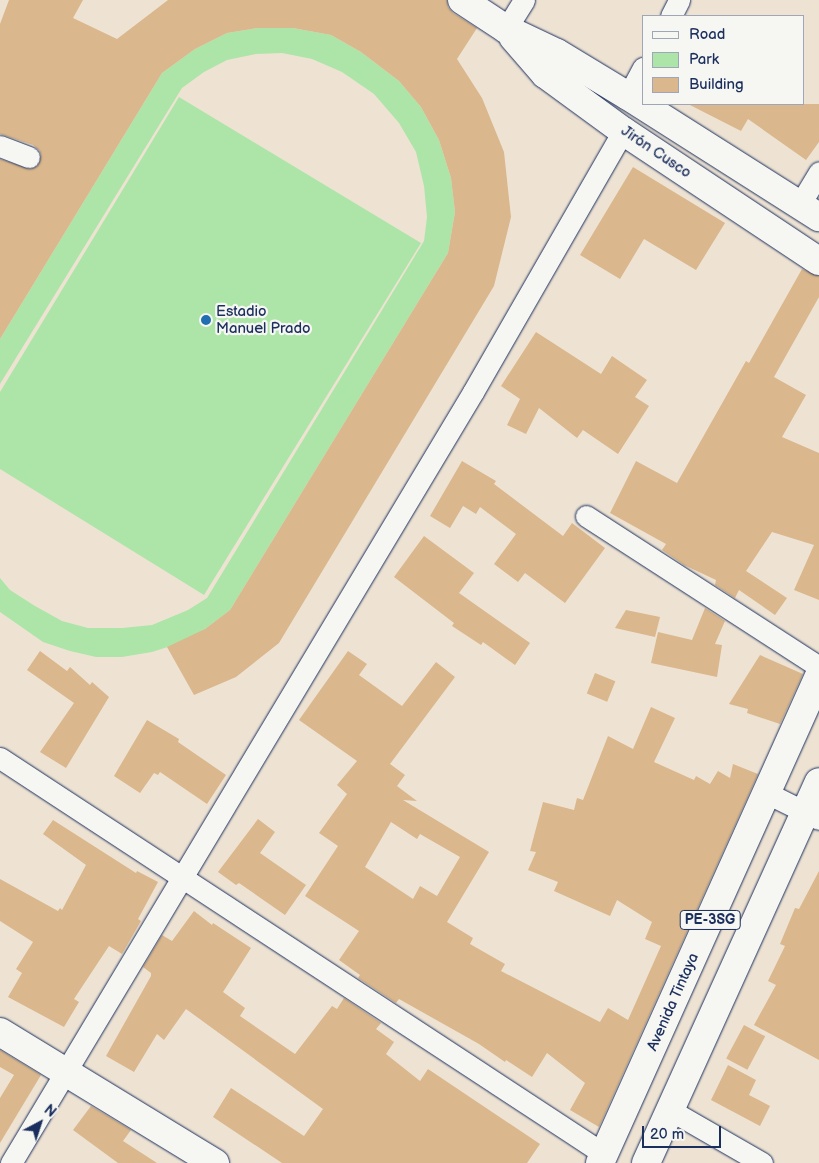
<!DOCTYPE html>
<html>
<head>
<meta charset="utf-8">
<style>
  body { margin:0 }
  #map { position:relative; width:819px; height:1163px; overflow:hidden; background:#eee3d3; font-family:"Balsamiq Sans",sans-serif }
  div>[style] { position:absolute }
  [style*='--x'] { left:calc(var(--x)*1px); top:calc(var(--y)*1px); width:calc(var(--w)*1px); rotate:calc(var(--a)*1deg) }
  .green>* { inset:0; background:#ade5a8 }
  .building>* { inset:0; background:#dab78c; transform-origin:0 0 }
  .roads { filter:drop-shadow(0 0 1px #1b2f5e) drop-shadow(0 0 1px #1b2f5e) }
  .street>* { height:21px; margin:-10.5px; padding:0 10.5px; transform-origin:10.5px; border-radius:10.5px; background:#f6f6f2 }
  .secondary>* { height:28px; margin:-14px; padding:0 14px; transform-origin:14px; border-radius:14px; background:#f6f6f2 }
  .primary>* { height:28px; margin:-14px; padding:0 14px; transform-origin:14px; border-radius:14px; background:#f6f6f2 }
  .dots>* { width:14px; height:14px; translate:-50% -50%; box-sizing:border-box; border:2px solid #f6f6f2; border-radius:50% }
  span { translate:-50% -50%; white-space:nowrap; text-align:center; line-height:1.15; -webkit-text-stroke:4.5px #f6f6f2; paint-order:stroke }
  .shield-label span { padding:1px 4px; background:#f6f6f2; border:1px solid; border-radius:4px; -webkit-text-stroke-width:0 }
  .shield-label { font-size:14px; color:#1b2f5e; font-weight:700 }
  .street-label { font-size:15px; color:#1b2f5e }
  .poi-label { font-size:15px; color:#1b2f5e }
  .left { translate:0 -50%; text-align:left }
  .legend { position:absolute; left:642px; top:15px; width:162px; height:90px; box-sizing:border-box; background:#f6f6f2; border:1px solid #9ea6b7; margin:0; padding:6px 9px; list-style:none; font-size:15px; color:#1b2f5e }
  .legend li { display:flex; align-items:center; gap:10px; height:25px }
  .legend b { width:25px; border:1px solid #9ea6b7 }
  .north { position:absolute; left:15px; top:1098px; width:50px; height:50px; -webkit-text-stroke:4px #f6f6f2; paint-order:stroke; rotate:40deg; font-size:14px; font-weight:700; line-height:20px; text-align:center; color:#1b2f5e }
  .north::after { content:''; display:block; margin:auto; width:18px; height:22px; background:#1b2f5e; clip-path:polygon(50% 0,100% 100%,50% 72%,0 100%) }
  .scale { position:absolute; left:642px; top:1126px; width:79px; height:22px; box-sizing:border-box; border:2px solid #1b2f5e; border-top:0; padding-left:6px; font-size:15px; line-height:18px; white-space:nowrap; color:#1b2f5e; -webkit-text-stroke:4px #f6f6f2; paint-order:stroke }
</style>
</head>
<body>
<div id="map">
  <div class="green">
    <i style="clip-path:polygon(258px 28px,293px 28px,331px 35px,361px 52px,399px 81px,421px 107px,439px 140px,451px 178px,455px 212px,448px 253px,230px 610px,205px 629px,180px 643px,152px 652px,122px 657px,96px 657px,70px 651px,43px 642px,0 612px,0 578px,10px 590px,35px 606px,62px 621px,88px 628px,122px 628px,152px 625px,188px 610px,207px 598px,424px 241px,427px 217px,424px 186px,416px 152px,399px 123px,374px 94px,342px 72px,312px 59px,282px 53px,256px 54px,227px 60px,204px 72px,182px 88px,0 384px,0 339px,162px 73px,195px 49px,227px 33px)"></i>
    <i style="clip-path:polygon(179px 97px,421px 243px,204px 595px,0 469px,0 392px)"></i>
  </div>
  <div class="building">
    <i style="clip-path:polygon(9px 0,83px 0,73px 18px,117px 39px,168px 0,447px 0,448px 7px,453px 13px,477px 28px,457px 59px,482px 98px,504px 152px,511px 217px,494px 286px,279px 643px,236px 677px,194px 695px,167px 647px,205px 629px,230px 610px,448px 253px,455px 212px,451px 178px,439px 140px,421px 107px,399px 81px,361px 52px,331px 35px,293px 28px,258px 28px,227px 33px,195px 49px,162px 73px,0 339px,0 159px,31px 169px,37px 166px,41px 155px,39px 150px,33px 145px,0 134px,0 24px)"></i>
    <i style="clip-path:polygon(688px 104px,819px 104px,819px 142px,806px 160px,748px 119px,741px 131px)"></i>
    <i style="clip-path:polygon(633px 167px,725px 223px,696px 270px,644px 239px,620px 279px,580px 255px)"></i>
    <i style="clip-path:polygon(802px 269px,819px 276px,819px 297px,774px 377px,806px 395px,782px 437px,819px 453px,819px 600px,794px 590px,814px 545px,772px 532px,746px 571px,787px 598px,775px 615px,739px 590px,735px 598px,715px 585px,716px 580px,684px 565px,662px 550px,666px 544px,610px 513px,636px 461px,677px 483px,746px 361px,749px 363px)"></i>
    <i style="clip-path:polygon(536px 332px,601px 374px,612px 356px,647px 380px,635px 397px,649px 406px,618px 454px,583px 430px,577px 438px,539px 408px,526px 434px,507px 425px,520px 399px,501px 386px)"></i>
    <i style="clip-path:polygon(462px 461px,496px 481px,494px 484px,563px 536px,572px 523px,605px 548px,565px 603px,525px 573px,518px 582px,494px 564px,516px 534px,480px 507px,476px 514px,463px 506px,450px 528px,430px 516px)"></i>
    <i style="clip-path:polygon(424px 536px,474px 573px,459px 593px,530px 643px,515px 665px,483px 642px,481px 645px,452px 626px,454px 623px,394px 577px)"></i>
    <i style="clip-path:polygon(705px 608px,725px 621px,715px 644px,722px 645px,717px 677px,651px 663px,658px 632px,692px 640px)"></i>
    <i style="clip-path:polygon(626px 610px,660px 617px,655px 637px,615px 628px)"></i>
    <i style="clip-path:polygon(40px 651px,67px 671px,70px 667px,90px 685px,92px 682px,109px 697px,66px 768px,40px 752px,74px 703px,27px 670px)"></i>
    <i style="clip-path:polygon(evenodd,348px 651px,367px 664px,359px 675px,402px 706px,436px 662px,455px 677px,390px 764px,405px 775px,397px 786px,417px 801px,403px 800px,489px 852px,447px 922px,473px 938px,470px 944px,505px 964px,501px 971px,600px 1022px,608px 1008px,628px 1020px,661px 946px,645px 939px,652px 922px,617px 900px,610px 916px,554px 891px,558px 882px,528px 870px,536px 852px,530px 851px,543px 802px,574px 810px,577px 798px,583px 800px,608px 736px,633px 749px,651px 707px,675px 718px,654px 762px,694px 780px,696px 776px,710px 784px,718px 771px,730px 778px,733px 764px,758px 774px,599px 1127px,570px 1110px,585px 1083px,547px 1053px,532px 1077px,506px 1060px,505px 1062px,479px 1044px,399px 999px,396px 1003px,358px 978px,360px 975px,339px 960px,359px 931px,305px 896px,338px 846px,319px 833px,347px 794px,337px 785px,357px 761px,299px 720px,348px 651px,391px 822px,417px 839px,420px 834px,460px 857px,437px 896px,420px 886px,413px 899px,365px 867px,391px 822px)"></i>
    <i style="clip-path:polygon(760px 655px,803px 674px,780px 724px,747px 713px,748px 709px,729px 704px)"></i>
    <i style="left:595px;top:673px;width:22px;height:22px;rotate:22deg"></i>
    <i style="clip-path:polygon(147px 720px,179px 739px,178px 742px,226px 775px,207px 804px,160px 772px,158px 775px,154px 773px,140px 793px,114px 776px)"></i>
    <i style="clip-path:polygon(258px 819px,275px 832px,260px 853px,306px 885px,285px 915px,239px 883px,236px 885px,218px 872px)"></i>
    <i style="clip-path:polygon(53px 820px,136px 873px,137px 871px,158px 882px,138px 919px,141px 921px,122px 954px,109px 946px,74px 999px,79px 1002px,64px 1027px,8px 997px,22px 973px,16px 969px,33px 942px,0 921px,0 879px,58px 911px,60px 908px,62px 910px,86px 865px,43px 834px)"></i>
    <i style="clip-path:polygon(819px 871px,819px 1060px,754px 1025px,776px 985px,768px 981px,785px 946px,780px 944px,795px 908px,799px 909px)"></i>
    <i style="clip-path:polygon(194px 911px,212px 925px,213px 923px,251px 948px,223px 992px,245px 1008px,240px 1016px,295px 1054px,332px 1006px,337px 1009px,344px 998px,381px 1023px,376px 1029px,394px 1042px,386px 1054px,420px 1081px,428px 1069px,540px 1144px,527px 1163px,282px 1163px,213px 1117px,231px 1088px,304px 1136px,323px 1109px,186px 1009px,164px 1040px,157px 1034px,134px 1072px,106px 1056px,151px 976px,151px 973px,143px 967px,162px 935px,172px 941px)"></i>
    <i style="left:744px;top:1025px;width:24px;height:38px;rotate:28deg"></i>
    <i style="clip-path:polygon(0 1050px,41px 1075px,0 1143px,0 1098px,14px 1075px,0 1067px)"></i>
    <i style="clip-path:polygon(728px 1065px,756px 1080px,749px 1095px,770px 1106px,760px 1126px,711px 1100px)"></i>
    <i style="clip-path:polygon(91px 1106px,131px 1130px,123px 1141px,157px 1163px,118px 1163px,73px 1130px)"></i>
  </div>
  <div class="roads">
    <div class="street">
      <i style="--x:671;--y:16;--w:18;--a:-63"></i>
      <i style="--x:506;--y:29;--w:34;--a:-58"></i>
      <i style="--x:628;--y:96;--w:32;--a:-62"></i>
      <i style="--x:0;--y:146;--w:31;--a:21"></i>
      <i style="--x:800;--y:204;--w:37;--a:-59"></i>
      <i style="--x:586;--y:516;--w:278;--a:32.9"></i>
      <i style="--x:0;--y:758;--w:722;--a:33.25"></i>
      <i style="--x:767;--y:793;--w:58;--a:26.6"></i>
      <i style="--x:670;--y:1110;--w:106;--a:29.9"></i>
      <i style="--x:11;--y:1163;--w:899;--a:-59.07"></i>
      <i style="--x:473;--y:392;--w:301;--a:-60.1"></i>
    </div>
    <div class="secondary">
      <i style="--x:462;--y:0;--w:53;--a:33.4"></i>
      <i style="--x:506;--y:29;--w:56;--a:25.2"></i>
      <i style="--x:557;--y:53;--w:83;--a:31.2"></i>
      <i style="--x:628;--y:96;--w:226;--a:32.4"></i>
      <i style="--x:513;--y:37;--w:49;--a:49.1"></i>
      <i style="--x:545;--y:74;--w:97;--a:36.2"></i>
      <i style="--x:623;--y:131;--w:235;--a:33.6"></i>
    </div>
    <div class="primary">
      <i style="--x:0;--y:1032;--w:252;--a:31.4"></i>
      <i style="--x:600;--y:1163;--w:534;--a:-65.79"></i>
      <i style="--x:646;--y:1163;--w:418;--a:-65.6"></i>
    </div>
  </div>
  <div class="dots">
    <i style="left:206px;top:320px;background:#1f6fb2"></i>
  </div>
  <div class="shield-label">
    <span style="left:710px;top:920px">PE-3SG</span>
  </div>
  <div class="street-label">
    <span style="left:656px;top:152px;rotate:34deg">Jirón Cusco</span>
    <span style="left:673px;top:1002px;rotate:-66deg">Avenida Tintaya</span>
  </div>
  <div class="poi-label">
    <span class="left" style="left:216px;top:320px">Estadio<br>Manuel Prado</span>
  </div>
  <ul class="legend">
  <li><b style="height:6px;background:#f6f6f2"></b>Road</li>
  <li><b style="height:14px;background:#ade5a8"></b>Park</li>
  <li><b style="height:14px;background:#dab78c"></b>Building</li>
  </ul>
  <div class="north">N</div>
  <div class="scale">20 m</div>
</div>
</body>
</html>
